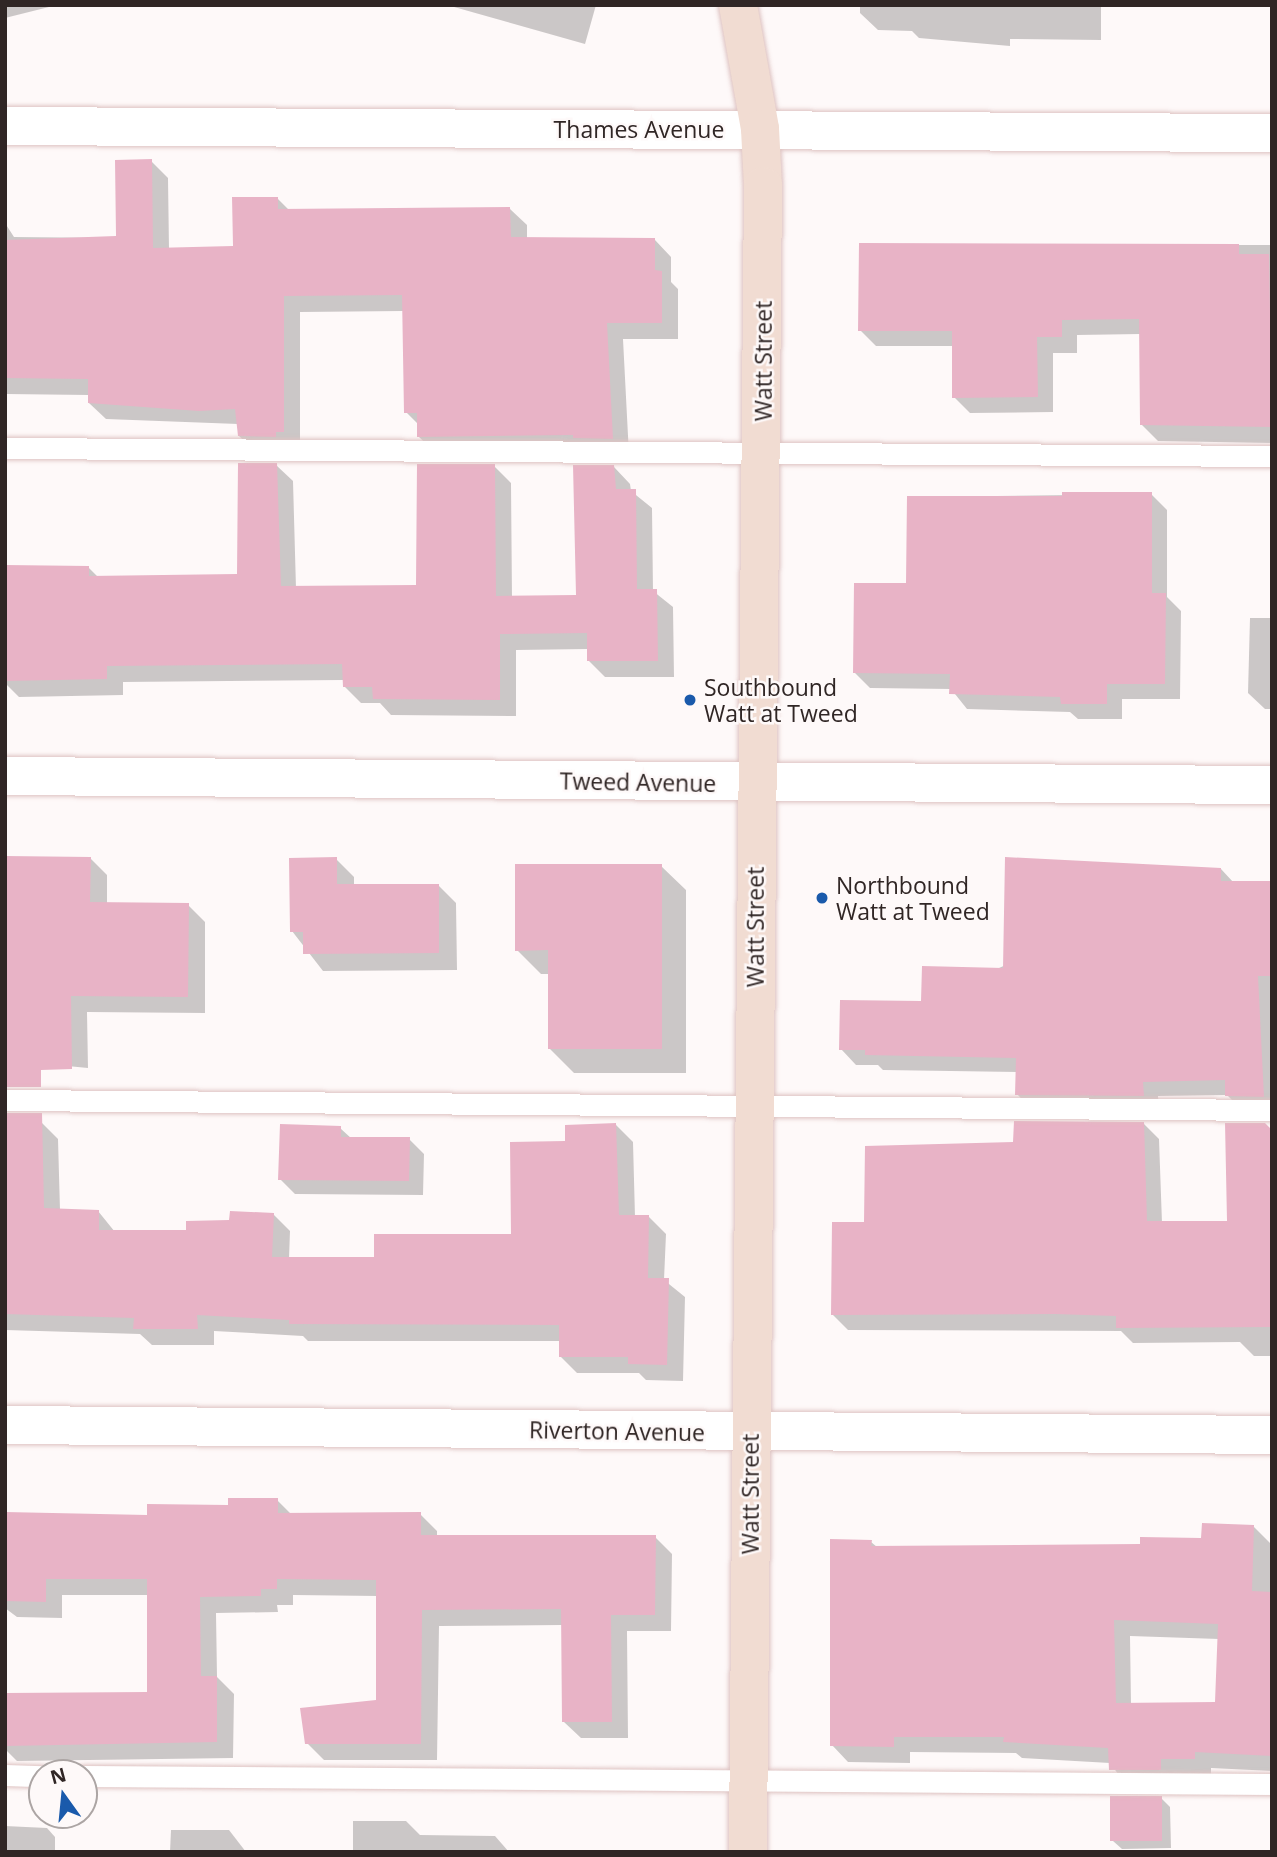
<!DOCTYPE html>
<html>
<head>
<meta charset="utf-8">
<style>
  body { margin:0 }
  #map { position:relative; width:1277px; height:1857px; overflow:hidden; background:#fef9f9; font-family:"Open Sans",sans-serif }
  div>[style] { position:absolute }
  [style*='--x'] { left:calc(var(--x)*1px); top:calc(var(--y)*1px); width:calc(var(--w)*1px); rotate:calc(var(--a)*1deg) }
  .shadow>* { inset:0; background:#0003 }
  .building>* { inset:0; background:#e8b3c6; transform-origin:0 0 }
  .roads { filter:drop-shadow(0 0 2px #dec3c2) drop-shadow(0 0 2px #dec3c2) }
  .service>* { height:21px; margin:-10.5px; padding:0 10.5px; transform-origin:10.5px; border-radius:10.5px; background:#fff }
  .minor>* { height:38px; margin:-19px; padding:0 19px; transform-origin:19px; border-radius:19px; background:#fff }
  .secondary>* { height:38px; margin:-19px; padding:0 19px; transform-origin:19px; border-radius:19px; background:#f1dcd2 }
  .dots>* { width:19px; height:19px; translate:-50% -50%; box-sizing:border-box; border:4px solid #fef9f9; border-radius:50% }
  span { translate:-50% -50%; white-space:nowrap; text-align:center; line-height:1.15; -webkit-text-stroke:5px #fef9f9; paint-order:stroke }
  .street-label { font-size:23px; color:#302625 }
  .poi-label { font-size:23px; color:#302625 }
  .left { translate:0 -50%; text-align:left }
  .frame { position:absolute; inset:0; border:7px solid #302625; pointer-events:none }
  .north { position:absolute; left:28px; top:1759px; width:70px; height:70px; box-sizing:border-box; background:#fef9f9; border:2px solid #aca5a4; border-radius:50%; rotate:345deg; font-size:19px; font-weight:700; line-height:28px; text-align:center; color:#302625 }
  .north::after { content:''; display:block; margin:auto; width:24px; height:32px; background:#1a5aab; clip-path:polygon(50% 0,100% 100%,50% 72%,0 100%) }
</style>
</head>
<body>
<div id="map">
  <div class="shadow">
    <i style="clip-path:polygon(5px 5px,57px 5px,5px 18px)"></i>
    <i style="clip-path:polygon(447px 5px,596px 5px,585px 44px)"></i>
    <i style="clip-path:polygon(860px 5px,1101px 5px,1101px 40px,1010px 39px,1010px 46px,919px 38px,912px 31px,878px 30px,860px 13px)"></i>
    <i style="clip-path:polygon(151px 161px,168px 178px,169px 249px,235px 248px,278px 199px,290px 211px,510px 209px,527px 225px,527px 239px,655px 240px,671px 257px,671px 282px,678px 289px,678px 339px,623px 339px,629px 455px,436px 453px,419px 437px,419px 425px,406px 412px,404px 311px,300px 312px,300px 448px,256px 452px,239px 436px,238px 424px,106px 419px,89px 403px,89px 395px,5px 394px,5px 223px,14px 237px,117px 238px)"></i>
    <i style="clip-path:polygon(861px 245px,1272px 245px,1272px 443px,1158px 441px,1142px 425px,1141px 334px,1077px 335px,1077px 353px,1053px 353px,1053px 412px,970px 413px,954px 397px,954px 346px,876px 346px,860px 330px)"></i>
    <i style="clip-path:polygon(276px 465px,293px 481px,296px 588px,417px 587px,494px 466px,511px 483px,512px 598px,577px 597px,614px 467px,630px 484px,631px 491px,652px 508px,653px 591px,673px 607px,674px 677px,605px 677px,588px 660px,588px 649px,516px 650px,516px 716px,391px 715px,380px 703px,361px 703px,344px 686px,344px 680px,123px 682px,123px 695px,19px 697px,5px 683px,5px 567px,88px 567px,98px 577px,238px 576px)"></i>
    <i style="clip-path:polygon(1151px 494px,1167px 510px,1167px 597px,1181px 611px,1180px 699px,1122px 699px,1122px 719px,1078px 719px,1070px 712px,967px 709px,951px 689px,870px 688px,854px 672px,908px 585px,908px 497px)"></i>
    <i style="clip-path:polygon(1250px 618px,1272px 618px,1272px 709px,1265px 709px,1248px 693px)"></i>
    <i style="clip-path:polygon(90px 858px,107px 875px,107px 904px,188px 905px,205px 922px,205px 1013px,87px 1012px,88px 1068px,5px 1060px)"></i>
    <i style="clip-path:polygon(336px 859px,354px 877px,354px 886px,438px 885px,456px 903px,457px 970px,323px 971px,292px 931px)"></i>
    <i style="clip-path:polygon(661px 866px,686px 890px,686px 1073px,574px 1073px,549px 1048px,550px 974px,541px 974px,517px 950px)"></i>
    <i style="clip-path:polygon(1221px 869px,1234px 883px,1272px 883px,1272px 1112px,1243px 1111px,1227px 1095px,1158px 1096px,1159px 1111px,1032px 1110px,1017px 1094px,1017px 1072px,883px 1070px,878px 1065px,856px 1065px,841px 1049px,923px 1002px)"></i>
    <i style="clip-path:polygon(41px 1122px,58px 1139px,60px 1210px,98px 1211px,115px 1232px,188px 1232px,273px 1214px,290px 1231px,289px 1259px,376px 1259px,513px 1235px,567px 1143px,616px 1125px,633px 1142px,635px 1217px,649px 1217px,666px 1234px,664px 1280px,685px 1297px,683px 1381px,646px 1380px,639px 1373px,577px 1373px,560px 1356px,561px 1341px,308px 1341px,303px 1336px,214px 1331px,214px 1345px,152px 1345px,140px 1334px,5px 1330px,5px 1123px)"></i>
    <i style="clip-path:polygon(1144px 1124px,1159px 1139px,1162px 1223px,1228px 1222px,1264px 1125px,1272px 1131px,1272px 1356px,1254px 1356px,1240px 1342px,1133px 1343px,1121px 1331px,848px 1330px,832px 1314px,866px 1224px,1015px 1143px)"></i>
    <i style="clip-path:polygon(340px 1128px,352px 1139px,409px 1139px,424px 1154px,423px 1195px,295px 1194px,280px 1179px)"></i>
    <i style="clip-path:polygon(277px 1500px,292px 1515px,420px 1514px,437px 1531px,437px 1537px,655px 1537px,672px 1554px,671px 1631px,627px 1631px,628px 1738px,581px 1738px,564px 1722px,563px 1625px,439px 1626px,437px 1760px,324px 1760px,307px 1743px,378px 1701px,378px 1596px,293px 1595px,293px 1605px,277px 1605px,278px 1612px,216px 1613px,217px 1677px,234px 1694px,233px 1758px,17px 1761px,5px 1749px,5px 1694px,149px 1694px,149px 1595px,62px 1595px,62px 1618px,17px 1617px,5px 1608px,5px 1514px,149px 1517px)"></i>
    <i style="clip-path:polygon(evenodd,1254px 1527px,1270px 1543px,1272px 1561px,1272px 1771px,1211px 1768px,1211px 1775px,1127px 1786px,1110px 1763px,1022px 1758px,1016px 1753px,910px 1752px,910px 1763px,848px 1762px,832px 1745px,871px 1542px,877px 1547px,1142px 1546px,1203px 1539px,1254px 1527px,1130px 1636px,1219px 1639px,1217px 1704px,1131px 1705px,1130px 1636px)"></i>
    <i style="clip-path:polygon(1161px 1798px,1170px 1807px,1171px 1848px,1122px 1849px,1113px 1841px)"></i>
    <i style="clip-path:polygon(353px 1821px,406px 1821px,420px 1835px,495px 1836px,509px 1852px,353px 1852px)"></i>
    <i style="clip-path:polygon(5px 1826px,47px 1828px,55px 1837px,55px 1852px,5px 1852px)"></i>
    <i style="clip-path:polygon(171px 1830px,229px 1830px,246px 1852px,170px 1852px)"></i>
  </div>
  <div class="building">
    <i style="clip-path:polygon(152px 159px,153px 248px,233px 246px,232px 197px,278px 197px,278px 209px,510px 207px,511px 237px,655px 238px,655px 270px,662px 271px,662px 323px,607px 323px,613px 439px,573px 438px,573px 435px,417px 437px,417px 413px,404px 413px,402px 295px,284px 296px,284px 432px,276px 432px,276px 437px,238px 436px,235px 409px,199px 411px,88px 403px,88px 379px,5px 378px,5px 240px,116px 236px,115px 160px)"></i>
    <i style="clip-path:polygon(859px 243px,1239px 244px,1239px 254px,1269px 254px,1272px 427px,1140px 425px,1139px 319px,1062px 320px,1062px 337px,1037px 337px,1038px 397px,952px 398px,952px 331px,858px 331px)"></i>
    <i style="clip-path:polygon(238px 463px,277px 463px,281px 586px,416px 585px,417px 464px,495px 464px,496px 596px,576px 595px,573px 465px,614px 465px,616px 489px,636px 489px,637px 589px,657px 589px,658px 661px,587px 661px,587px 633px,500px 634px,500px 700px,373px 699px,372px 687px,343px 687px,342px 664px,107px 666px,107px 679px,5px 681px,5px 565px,89px 566px,89px 576px,237px 574px)"></i>
    <i style="clip-path:polygon(1062px 492px,1152px 492px,1152px 593px,1166px 593px,1165px 684px,1107px 684px,1107px 704px,1061px 704px,1060px 697px,949px 694px,950px 674px,853px 673px,854px 583px,906px 583px,907px 496px,1062px 496px)"></i>
    <i style="clip-path:polygon(5px 856px,91px 857px,90px 902px,189px 903px,188px 997px,71px 996px,72px 1069px,41px 1070px,41px 1087px,5px 1087px)"></i>
    <i style="clip-path:polygon(337px 857px,337px 884px,439px 884px,439px 953px,303px 954px,303px 932px,290px 932px,289px 858px)"></i>
    <i style="clip-path:polygon(1005px 857px,1221px 868px,1221px 881px,1272px 881px,1272px 976px,1258px 976px,1264px 1097px,1225px 1096px,1225px 1080px,1143px 1082px,1144px 1096px,1015px 1095px,1016px 1058px,865px 1055px,865px 1050px,839px 1050px,840px 1000px,921px 1001px,922px 966px,1003px 968px)"></i>
    <i style="clip-path:polygon(515px 864px,662px 864px,662px 1049px,548px 1049px,548px 950px,515px 951px)"></i>
    <i style="clip-path:polygon(5px 1113px,42px 1113px,44px 1208px,99px 1210px,99px 1230px,186px 1230px,186px 1221px,229px 1220px,230px 1211px,274px 1213px,272px 1257px,374px 1257px,374px 1234px,511px 1234px,510px 1142px,565px 1141px,565px 1125px,616px 1123px,619px 1215px,649px 1215px,648px 1278px,669px 1278px,667px 1365px,628px 1364px,628px 1357px,559px 1357px,559px 1325px,289px 1324px,289px 1320px,197px 1315px,198px 1329px,133px 1329px,134px 1318px,5px 1314px)"></i>
    <i style="clip-path:polygon(1014px 1121px,1144px 1122px,1147px 1221px,1227px 1221px,1225px 1123px,1265px 1123px,1270px 1128px,1272px 1327px,1116px 1328px,1116px 1316px,1055px 1314px,831px 1315px,832px 1222px,864px 1222px,865px 1146px,1013px 1142px)"></i>
    <i style="clip-path:polygon(280px 1124px,341px 1126px,341px 1137px,410px 1137px,409px 1181px,278px 1180px)"></i>
    <i style="clip-path:polygon(228px 1498px,278px 1498px,278px 1513px,421px 1512px,421px 1535px,656px 1535px,655px 1615px,611px 1615px,612px 1722px,562px 1722px,561px 1609px,422px 1610px,421px 1744px,305px 1744px,300px 1708px,376px 1700px,376px 1580px,277px 1579px,277px 1589px,261px 1589px,261px 1596px,200px 1597px,201px 1676px,217px 1676px,217px 1742px,5px 1746px,5px 1693px,147px 1692px,147px 1579px,46px 1579px,46px 1602px,5px 1601px,5px 1512px,147px 1515px,147px 1504px,228px 1505px)"></i>
    <i style="clip-path:polygon(evenodd,1202px 1523px,1254px 1525px,1252px 1591px,1272px 1592px,1272px 1756px,1195px 1752px,1195px 1759px,1161px 1759px,1161px 1770px,1109px 1770px,1108px 1748px,1003px 1742px,1004px 1737px,894px 1737px,894px 1747px,830px 1746px,830px 1539px,872px 1540px,871px 1546px,1140px 1544px,1140px 1537px,1201px 1538px,1202px 1523px,1114px 1620px,1218px 1624px,1215px 1702px,1116px 1703px,1114px 1620px)"></i>
    <i style="left:1110px;top:1796px;width:52px;height:45px"></i>
  </div>
  <div class="roads">
    <div class="service">
      <i style="--x:5;--y:448;--w:1267;--a:0.36"></i>
      <i style="--x:5;--y:1100;--w:1267;--a:0.45"></i>
      <i style="--x:5;--y:1775;--w:37;--a:2"></i>
      <i style="--x:84;--y:1776;--w:1188;--a:0.39"></i>
    </div>
    <div class="minor">
      <i style="--x:5;--y:126;--w:1267;--a:0.32"></i>
      <i style="--x:5;--y:776;--w:1267;--a:0.41"></i>
      <i style="--x:5;--y:1425;--w:1267;--a:0.45"></i>
    </div>
    <div class="secondary">
      <i style="--x:738;--y:5;--w:126;--a:79.9"></i>
      <i style="--x:760;--y:129;--w:57;--a:87"></i>
      <i style="--x:763;--y:186;--w:1666;--a:90.52"></i>
    </div>
  </div>
  <div class="dots">
    <i style="left:690px;top:700px;background:#1a5aab"></i>
    <i style="left:822px;top:898px;background:#1a5aab"></i>
  </div>
  <div class="street-label">
    <span style="left:639px;top:129px">Thames Avenue</span>
    <span style="left:763px;top:361px;rotate:-90deg">Watt Street</span>
    <span style="left:638px;top:782px;rotate:1deg">Tweed Avenue</span>
    <span style="left:755px;top:927px;rotate:-90deg">Watt Street</span>
    <span style="left:617px;top:1431px;rotate:1deg">Riverton Avenue</span>
    <span style="left:750px;top:1494px;rotate:-90deg">Watt Street</span>
  </div>
  <div class="poi-label">
    <span class="left" style="left:704px;top:700px">Southbound<br>Watt at Tweed</span>
    <span class="left" style="left:836px;top:898px">Northbound<br>Watt at Tweed</span>
  </div>
  <div class="frame"></div>
  <div class="north">N</div>
</div>
</body>
</html>
